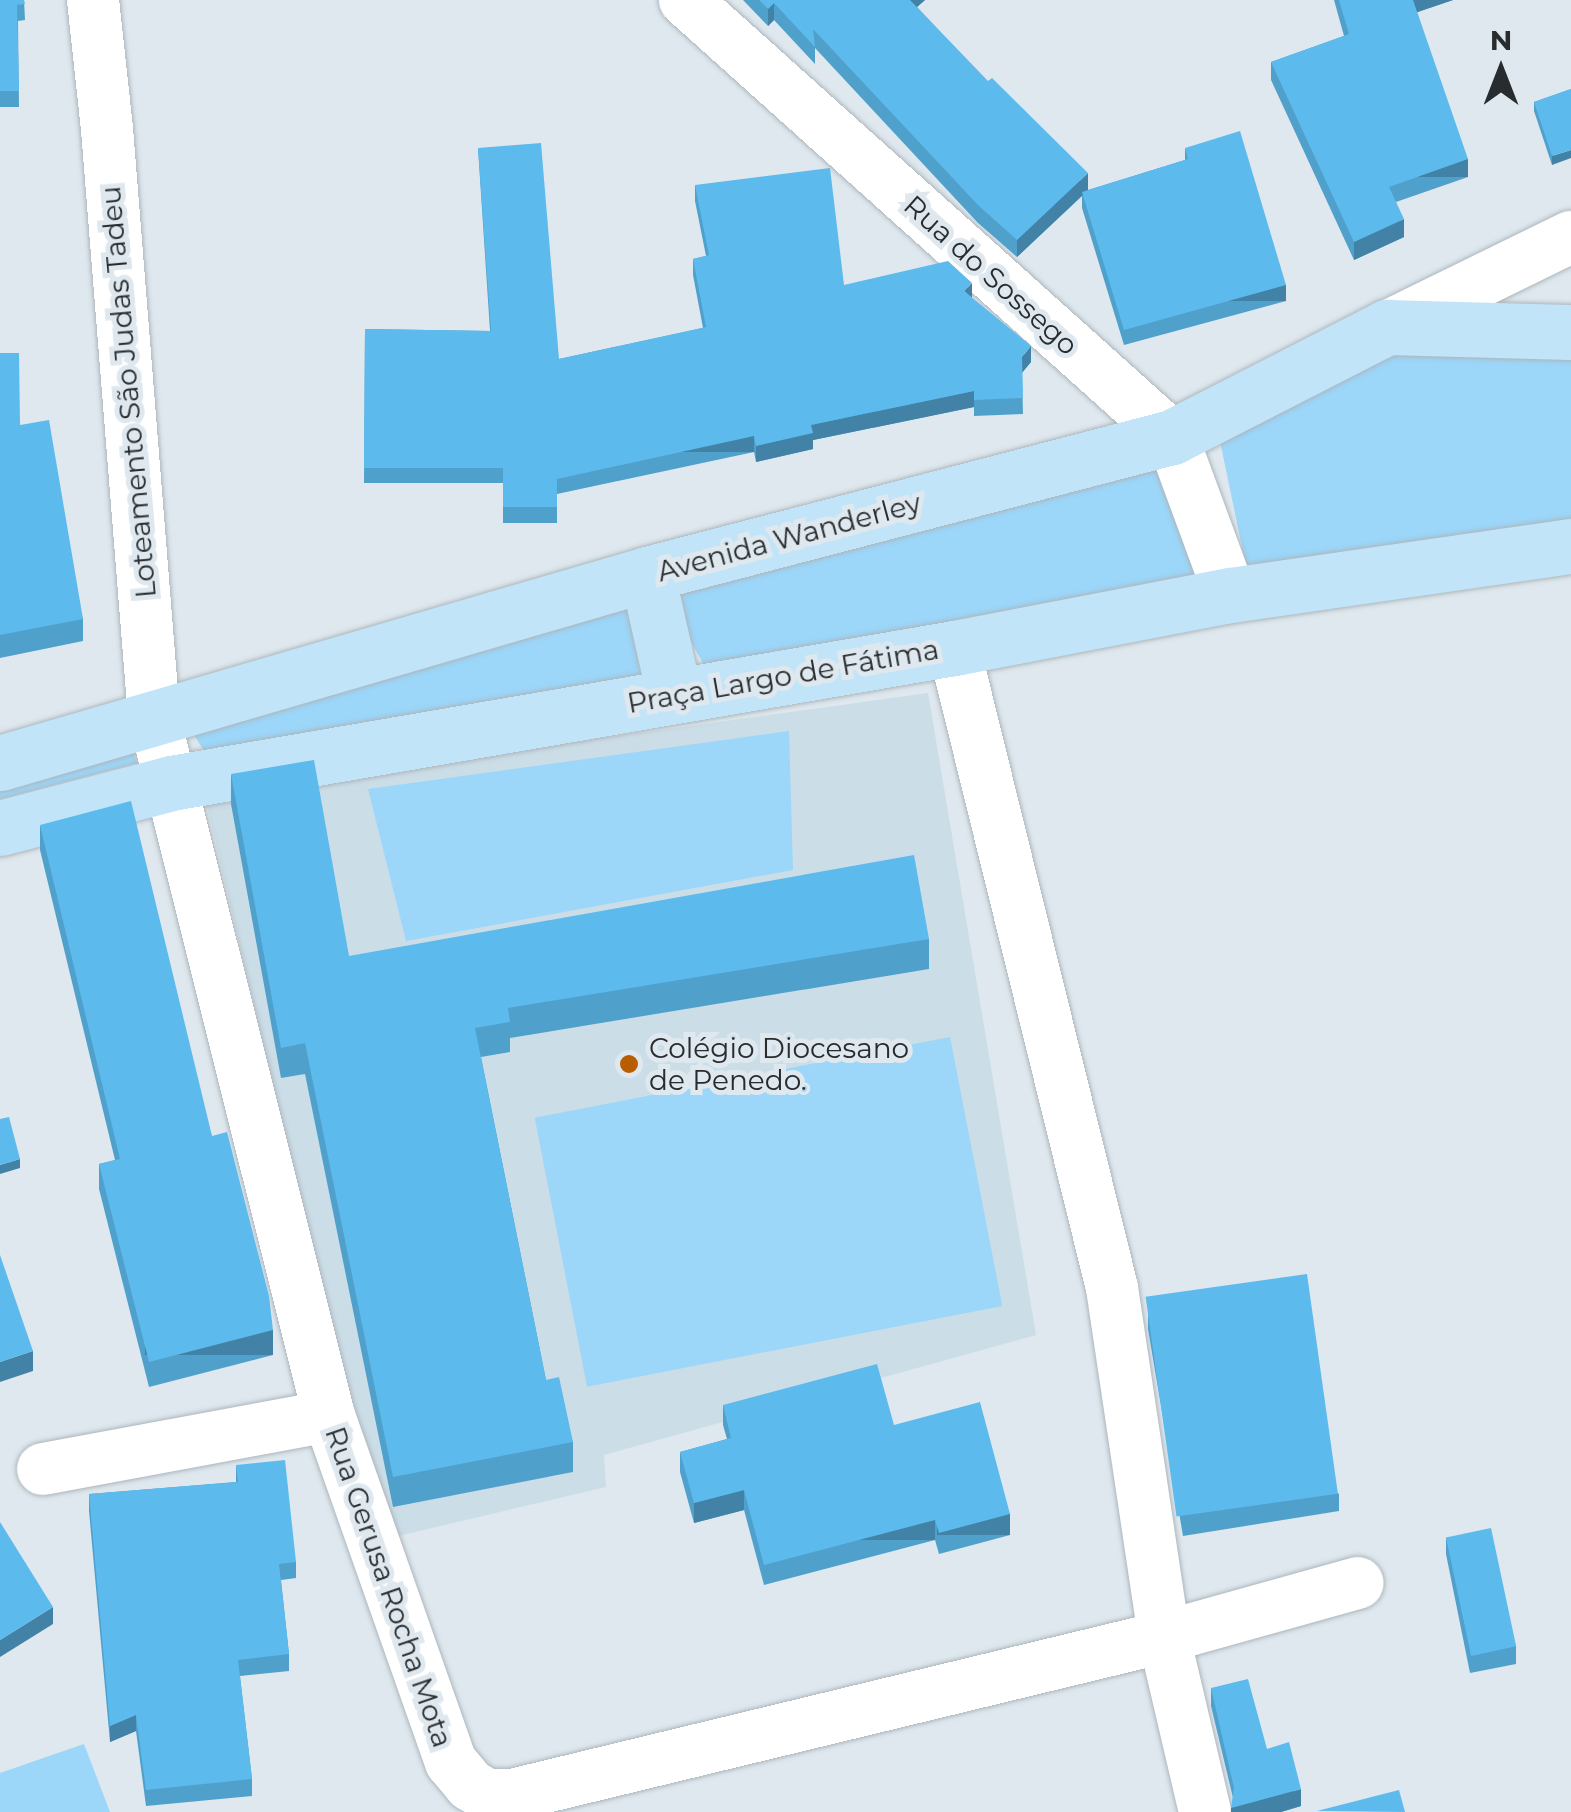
<!DOCTYPE html>
<html>
<head>
<meta charset="utf-8">
<style>
  body { margin:0 }
  #map { position:relative; width:1571px; height:1812px; overflow:hidden; background:#dee8ee; font-family:Montserrat,sans-serif }
  div>[style] { position:absolute }
  [style*='--x'] { left:calc(var(--x)*1px); top:calc(var(--y)*1px); width:calc(var(--w)*1px); rotate:calc(var(--a)*1deg) }
  .built>* { inset:0; background:#cbdde7 }
  .green>* { inset:0; background:#9cd6f9; transform-origin:0 0 }
  .roads { filter:drop-shadow(0 0 2px #adb6bc) drop-shadow(0 0 2px #adb6bc) }
  .minor>* { height:52px; margin:-26px; padding:0 26px; transform-origin:26px; border-radius:26px; background:#fff }
  .major>* { height:55px; margin:-27.5px; padding:0 27.5px; transform-origin:27.5px; border-radius:27.5px; background:#c2e4f8 }
  .wall>* { inset:0; background:#50a0cc }
  .shaded-wall>* { inset:0; background:#4182a6; transform-origin:0 0 }
  .building>* { inset:0; background:#5dbaed; transform-origin:0 0 }
  .dots>* { width:28px; height:28px; translate:-50% -50%; box-sizing:border-box; border:5px solid #dee8ee; border-radius:50% }
  span { translate:-50% -50%; white-space:nowrap; text-align:center; line-height:1.15; -webkit-text-stroke:10px #dee8ee; paint-order:stroke }
  .street-label { font-size:28px; color:#282c2e }
  .poi-label { font-size:28px; color:#282c2e }
  .left { translate:0 -50%; text-align:left }
  .north { position:absolute; left:1451px; top:20px; width:100px; height:100px; -webkit-text-stroke:8px #dee8ee; paint-order:stroke; rotate:0deg; font-size:28px; font-weight:700; line-height:40px; text-align:center; color:#282c2e }
  .north::after { content:''; display:block; margin:auto; width:35px; height:45px; background:#282c2e; clip-path:polygon(50% 0,100% 100%,50% 72%,0 100%) }
</style>
</head>
<body>
<div id="map">
  <div class="built">
    <i style="clip-path:polygon(928px 693px,1036px 1335px,604px 1455px,606px 1487px,381px 1540px,204px 793px)"></i>
  </div>
  <div class="green">
    <i style="clip-path:polygon(1416px 347px,1571px 351px,1571px 526px,1249px 581px,1220px 441px,1323px 384px)"></i>
    <i style="clip-path:polygon(1172px 463px,1216px 579px,709px 674px,664px 593px)"></i>
    <i style="clip-path:polygon(626px 598px,642px 681px,206px 754px,194px 735px)"></i>
    <i style="clip-path:polygon(789px 731px,793px 870px,406px 941px,368px 789px)"></i>
    <i style="clip-path:polygon(129px 742px,137px 763px,0 799px,0 783px)"></i>
    <i style="left:950px;top:1037px;width:274px;height:423px;rotate:79deg"></i>
    <i style="clip-path:polygon(84px 1744px,110px 1812px,0 1812px,0 1773px)"></i>
  </div>
  <div class="roads">
    <div class="minor">
      <i style="--x:93;--y:0;--w:130;--a:83.8"></i>
      <i style="--x:107;--y:129;--w:590;--a:85.43"></i>
      <i style="--x:154;--y:717;--w:721;--a:75.94"></i>
      <i style="--x:329;--y:1416;--w:367;--a:70.6"></i>
      <i style="--x:451;--y:1762;--w:30;--a:50"></i>
      <i style="--x:470;--y:1785;--w:20;--a:30"></i>
      <i style="--x:487;--y:1795;--w:25;--a:0"></i>
      <i style="--x:512;--y:1795;--w:671;--a:-13.62"></i>
      <i style="--x:1164;--y:1637;--w:201;--a:-15.6"></i>
      <i style="--x:685;--y:0;--w:654;--a:41.9"></i>
      <i style="--x:1172;--y:437;--w:168;--a:69.8"></i>
      <i style="--x:1387;--y:327;--w:205;--a:-26.1"></i>
      <i style="--x:954;--y:648;--w:659;--a:76.13"></i>
      <i style="--x:1112;--y:1288;--w:353;--a:81.5"></i>
      <i style="--x:1164;--y:1637;--w:180;--a:76.8"></i>
      <i style="--x:43;--y:1469;--w:291;--a:-10.5"></i>
    </div>
    <div class="major">
      <i style="--x:647;--y:574;--w:123;--a:77.3"></i>
      <i style="--x:0;--y:763;--w:674;--a:-16.28"></i>
      <i style="--x:647;--y:574;--w:543;--a:-14.63"></i>
      <i style="--x:1172;--y:437;--w:242;--a:-27.1"></i>
      <i style="--x:1387;--y:327;--w:184;--a:1.6"></i>
      <i style="--x:0;--y:828;--w:177;--a:-14.7"></i>
      <i style="--x:171;--y:783;--w:795;--a:-9.78"></i>
      <i style="--x:954;--y:648;--w:281;--a:-10.9"></i>
      <i style="--x:1230;--y:595;--w:345;--a:-8.2"></i>
    </div>
  </div>
  <div class="wall">
    <i style="clip-path:polygon(0 0,24px 0,25px 20px,18px 21px,19px 107px,0 107px)"></i>
    <i style="clip-path:polygon(743px 0,925px 0,917px 7px,1088px 190px,1185px 160px,1185px 148px,1286px 301px,1124px 345px,1082px 208px,1082px 196px,1017px 257px,978px 223px,815px 48px,815px 64px,774px 20px,768px 26px)"></i>
    <i style="clip-path:polygon(1334px 0,1453px 0,1417px 12px,1468px 177px,1396px 202px,1404px 237px,1354px 260px,1271px 80px,1271px 62px,1344px 36px)"></i>
    <i style="clip-path:polygon(1571px 89px,1552px 165px,1534px 111px,1534px 102px)"></i>
    <i style="clip-path:polygon(478px 148px,559px 359px,703px 328px,693px 275px,693px 259px,706px 256px,695px 201px,695px 185px,844px 285px,972px 298px,1031px 362px,1022px 372px,1023px 414px,974px 416px,974px 407px,813px 440px,813px 449px,756px 462px,754px 452px,557px 494px,557px 523px,503px 523px,503px 483px,364px 483px,365px 329px,490px 331px)"></i>
    <i style="clip-path:polygon(0 353px,20px 425px,83px 619px,83px 641px,0 658px)"></i>
    <i style="clip-path:polygon(231px 774px,349px 956px,929px 939px,929px 969px,510px 1038px,510px 1052px,481px 1057px,546px 1380px,573px 1442px,573px 1472px,393px 1507px,305px 1074px,281px 1078px,231px 804px)"></i>
    <i style="clip-path:polygon(40px 825px,212px 1136px,273px 1355px,149px 1387px,99px 1189px,99px 1164px,115px 1160px,40px 850px)"></i>
    <i style="clip-path:polygon(1148px 1312px,1339px 1494px,1339px 1511px,1183px 1536px,1148px 1329px)"></i>
    <i style="clip-path:polygon(723px 1405px,894px 1425px,1010px 1535px,939px 1554px,935px 1540px,764px 1585px,744px 1510px,694px 1523px,680px 1472px,680px 1452px,727px 1439px,723px 1425px)"></i>
    <i style="clip-path:polygon(236px 1465px,296px 1562px,296px 1578px,281px 1580px,289px 1654px,289px 1671px,240px 1676px,252px 1779px,252px 1796px,146px 1806px,136px 1731px,110px 1742px,89px 1511px,89px 1494px,236px 1482px)"></i>
    <i style="clip-path:polygon(1446px 1537px,1516px 1646px,1516px 1664px,1470px 1673px,1446px 1554px)"></i>
    <i style="clip-path:polygon(1211px 1688px,1267px 1749px,1301px 1806px,1281px 1812px,1231px 1812px,1233px 1798px,1211px 1706px)"></i>
  </div>
  <div class="shaded-wall">
    <i style="clip-path:polygon(908px 0,925px 0,908px 15px)"></i>
    <i style="clip-path:polygon(1412px 0,1453px 0,1412px 14px)"></i>
    <i style="clip-path:polygon(774px 3px,774px 20px,768px 26px,768px 9px)"></i>
    <i style="clip-path:polygon(1571px 150px,1571px 158px,1552px 165px,1552px 156px)"></i>
    <i style="left:1468px;top:159px;width:18px;height:84px;rotate:90deg"></i>
    <i style="clip-path:polygon(1088px 173px,1088px 190px,1017px 257px,1017px 240px)"></i>
    <i style="clip-path:polygon(1404px 219px,1404px 237px,1354px 260px,1354px 242px)"></i>
    <i style="clip-path:polygon(972px 283px,972px 298px,964px 291px)"></i>
    <i style="left:1286px;top:285px;width:16px;height:168px;rotate:90deg"></i>
    <i style="clip-path:polygon(1031px 346px,1031px 362px,1022px 373px,1022px 357px)"></i>
    <i style="clip-path:polygon(974px 391px,974px 407px,813px 440px,813px 449px,756px 462px,756px 446px,811px 425px)"></i>
    <i style="left:754px;top:436px;width:16px;height:202px;rotate:90deg"></i>
    <i style="clip-path:polygon(20px 1159px,20px 1168px,0 1174px,0 1165px)"></i>
    <i style="left:273px;top:1330px;width:25px;height:128px;rotate:90deg"></i>
    <i style="clip-path:polygon(33px 1351px,33px 1371px,0 1382px,0 1362px)"></i>
    <i style="clip-path:polygon(744px 1490px,744px 1510px,694px 1523px,694px 1503px)"></i>
    <i style="left:1010px;top:1514px;width:21px;height:73px;rotate:90deg"></i>
    <i style="left:935px;top:1520px;width:20px;height:177px;rotate:90deg"></i>
    <i style="clip-path:polygon(53px 1607px,53px 1624px,0 1657px,0 1640px)"></i>
    <i style="clip-path:polygon(136px 1715px,136px 1731px,110px 1742px,110px 1726px)"></i>
    <i style="clip-path:polygon(1301px 1789px,1301px 1806px,1281px 1812px,1231px 1812px,1231px 1808px)"></i>
  </div>
  <div class="building">
    <i style="clip-path:polygon(0 0,24px 0,25px 4px,17px 5px,19px 91px,0 91px)"></i>
    <i style="clip-path:polygon(759px 0,910px 0,988px 81px,992px 78px,1088px 173px,1017px 240px,978px 205px,813px 29px,815px 47px,774px 3px,768px 9px)"></i>
    <i style="clip-path:polygon(1339px 0,1413px 0,1468px 159px,1389px 187px,1404px 219px,1354px 242px,1271px 62px,1349px 34px)"></i>
    <i style="clip-path:polygon(1571px 89px,1571px 150px,1552px 156px,1534px 102px)"></i>
    <i style="clip-path:polygon(1240px 131px,1286px 285px,1124px 330px,1082px 192px,1188px 159px,1185px 148px)"></i>
    <i style="clip-path:polygon(541px 143px,559px 359px,706px 327px,693px 259px,709px 255px,695px 185px,830px 168px,844px 285px,948px 261px,972px 283px,964px 291px,1031px 346px,1022px 357px,1023px 398px,974px 400px,974px 391px,811px 425px,813px 433px,756px 446px,754px 436px,557px 479px,557px 507px,503px 507px,503px 468px,364px 468px,365px 329px,491px 331px,478px 148px)"></i>
    <i style="clip-path:polygon(0 353px,19px 353px,20px 425px,49px 420px,83px 619px,0 635px)"></i>
    <i style="clip-path:polygon(314px 760px,349px 956px,914px 855px,929px 939px,508px 1008px,510px 1022px,475px 1028px,546px 1380px,559px 1377px,573px 1442px,393px 1477px,305px 1043px,281px 1048px,231px 774px)"></i>
    <i style="clip-path:polygon(131px 801px,212px 1136px,227px 1132px,269px 1296px,273px 1330px,149px 1362px,99px 1164px,120px 1159px,40px 825px)"></i>
    <i style="clip-path:polygon(9px 1117px,20px 1159px,0 1165px,0 1119px)"></i>
    <i style="clip-path:polygon(0 1255px,33px 1351px,0 1362px)"></i>
    <i style="left:1307px;top:1274px;width:222px;height:163px;rotate:82deg"></i>
    <i style="clip-path:polygon(877px 1364px,894px 1425px,980px 1402px,1010px 1514px,939px 1533px,935px 1520px,764px 1565px,744px 1490px,694px 1503px,680px 1452px,731px 1438px,723px 1405px)"></i>
    <i style="clip-path:polygon(285px 1460px,296px 1562px,279px 1564px,289px 1654px,238px 1660px,252px 1779px,146px 1790px,136px 1715px,110px 1726px,89px 1494px,238px 1482px,236px 1465px)"></i>
    <i style="clip-path:polygon(0 1522px,53px 1607px,0 1640px)"></i>
    <i style="left:1491px;top:1528px;width:121px;height:46px;rotate:78deg"></i>
    <i style="clip-path:polygon(1248px 1679px,1267px 1749px,1289px 1742px,1301px 1789px,1231px 1808px,1234px 1788px,1211px 1688px)"></i>
    <i style="clip-path:polygon(1399px 1790px,1405px 1812px,1317px 1811px)"></i>
  </div>
  <div class="dots">
    <i style="left:629px;top:1064px;background:#b85d00"></i>
  </div>
  <div class="street-label">
    <span style="left:991px;top:275px;rotate:42deg">Rua do Sossego</span>
    <span style="left:128px;top:392px;rotate:-95deg">Loteamento São Judas Tadeu</span>
    <span style="left:789px;top:537px;rotate:-15deg">Avenida Wanderley</span>
    <span style="left:783px;top:676px;rotate:-10deg">Praça Largo de Fátima</span>
    <span style="left:389px;top:1587px;rotate:71deg">Rua Gerusa Rocha Mota</span>
  </div>
  <div class="poi-label">
    <span class="left" style="left:649px;top:1064px">Colégio Diocesano<br>de Penedo.</span>
  </div>
  <div class="north">N</div>
</div>
</body>
</html>
